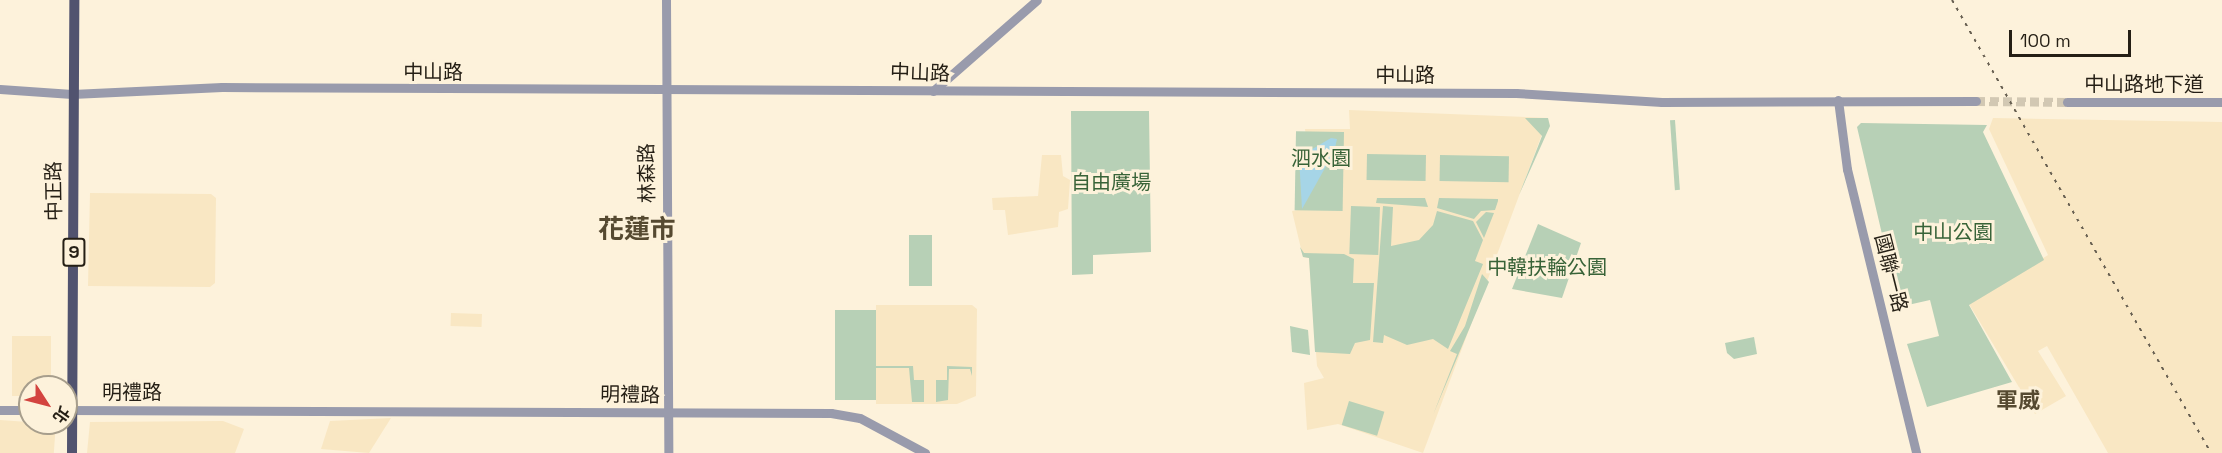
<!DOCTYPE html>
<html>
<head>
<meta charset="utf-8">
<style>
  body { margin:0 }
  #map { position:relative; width:2222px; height:453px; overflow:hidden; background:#fdf2db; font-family:"Space Grotesk","Noto Sans TC",sans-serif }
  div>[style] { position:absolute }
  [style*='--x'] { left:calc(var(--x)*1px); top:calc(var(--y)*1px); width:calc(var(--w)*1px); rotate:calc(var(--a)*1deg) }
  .built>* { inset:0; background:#f9e7c3; transform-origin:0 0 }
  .green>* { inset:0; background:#b7d0b6; transform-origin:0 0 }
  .water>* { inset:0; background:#a6d5e7 }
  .minor-tunnel>* { height:9px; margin-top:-4.5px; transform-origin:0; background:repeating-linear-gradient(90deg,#d2c8b3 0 9px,transparent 0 13.5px) }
  .minor>* { height:9px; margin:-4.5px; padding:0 4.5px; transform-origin:4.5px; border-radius:4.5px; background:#999bac }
  .major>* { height:10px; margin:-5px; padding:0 5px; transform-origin:5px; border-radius:5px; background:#51536f }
  .rail>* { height:2px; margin-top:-1px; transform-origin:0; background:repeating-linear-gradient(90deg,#675f51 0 3px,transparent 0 9px) }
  span { translate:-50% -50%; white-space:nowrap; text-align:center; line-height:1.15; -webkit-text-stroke:6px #fdf2db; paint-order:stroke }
  .shield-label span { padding:2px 4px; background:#fdf2db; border:2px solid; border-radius:4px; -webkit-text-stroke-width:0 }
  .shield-label { font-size:18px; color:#251f15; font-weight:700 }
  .street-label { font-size:20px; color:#251f15 }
  .park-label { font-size:20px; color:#386338 }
  .quarter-label { font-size:22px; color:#564a31; font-weight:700 }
  .district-label { font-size:26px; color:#564a31; font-weight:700 }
  .north { position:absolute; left:18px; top:375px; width:60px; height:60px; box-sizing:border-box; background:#fdf2db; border:2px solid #a79e8c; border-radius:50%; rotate:126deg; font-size:16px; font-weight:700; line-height:24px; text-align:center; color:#251f15 }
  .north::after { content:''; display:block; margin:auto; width:21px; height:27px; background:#d3443f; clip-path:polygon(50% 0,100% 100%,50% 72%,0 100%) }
  .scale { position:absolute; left:2009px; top:30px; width:122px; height:27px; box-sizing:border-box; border:3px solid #251f15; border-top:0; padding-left:8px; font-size:18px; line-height:21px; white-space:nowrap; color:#251f15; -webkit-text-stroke:4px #fdf2db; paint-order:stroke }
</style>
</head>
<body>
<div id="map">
  <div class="built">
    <i style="clip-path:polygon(1349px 110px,1548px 118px,1423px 453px,1338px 424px,1307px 430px,1304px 383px,1324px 378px,1317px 366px,1309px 258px,1303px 257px,1292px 211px,1321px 206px,1292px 151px,1307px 148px,1305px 129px,1350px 129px)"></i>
    <i style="clip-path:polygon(1993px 118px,2222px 122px,2222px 453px,2108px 453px,2047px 346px,2038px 351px,2066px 396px,2035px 414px,1969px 304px,2048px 255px,1989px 129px)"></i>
    <i style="clip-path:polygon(1042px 155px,1061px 155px,1063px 176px,1070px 180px,1068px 209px,1059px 212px,1058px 227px,1008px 235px,1005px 210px,993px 210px,992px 198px,1038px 196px)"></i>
    <i style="clip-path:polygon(90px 193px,211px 194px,216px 198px,215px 283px,210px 287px,88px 286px)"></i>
    <i style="clip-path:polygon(876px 305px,972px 305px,977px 309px,976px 396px,957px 404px,876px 404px)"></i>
    <i style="left:451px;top:313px;width:31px;height:13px;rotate:2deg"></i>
    <i style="clip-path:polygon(12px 336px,51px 336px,51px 387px,30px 387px,30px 396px,12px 396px)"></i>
    <i style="clip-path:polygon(391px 418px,369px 453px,321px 449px,330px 421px)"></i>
    <i style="left:0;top:420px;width:56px;height:33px;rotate:4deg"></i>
    <i style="clip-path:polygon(223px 421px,244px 429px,235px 453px,87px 453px,90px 422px)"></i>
  </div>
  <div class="green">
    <i style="clip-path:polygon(1071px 111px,1149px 111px,1151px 252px,1093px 255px,1093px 274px,1072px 275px)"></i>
    <i style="clip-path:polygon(1525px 118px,1548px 118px,1550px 126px,1519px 195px,1542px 136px)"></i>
    <i style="left:1675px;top:120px;width:70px;height:5px;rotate:86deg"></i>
    <i style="clip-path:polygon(1861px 123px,1987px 125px,1983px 132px,2044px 260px,1969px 305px,2012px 382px,1927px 407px,1907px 344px,1939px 336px,1930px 300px,1899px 307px,1857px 127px)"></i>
    <i style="left:1344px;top:132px;width:79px;height:48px;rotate:91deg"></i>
    <i style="left:1367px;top:154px;width:59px;height:26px;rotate:1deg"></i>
    <i style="left:1440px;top:155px;width:69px;height:26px;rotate:1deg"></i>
    <i style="clip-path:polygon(1377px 198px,1425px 198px,1428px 207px,1376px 203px)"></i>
    <i style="clip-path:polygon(1439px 198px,1498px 199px,1498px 201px,1495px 210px,1481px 211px,1474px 219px,1437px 208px)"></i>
    <i style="left:1351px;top:206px;width:29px;height:48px;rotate:2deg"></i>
    <i style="clip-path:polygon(1383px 206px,1393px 207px,1391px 246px,1419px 240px,1433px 225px,1437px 211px,1473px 221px,1483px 240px,1475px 261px,1483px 264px,1448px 349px,1433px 339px,1407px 345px,1384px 335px,1383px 343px,1373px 342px)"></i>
    <i style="clip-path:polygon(1486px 212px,1494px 213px,1484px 238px,1476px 222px)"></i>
    <i style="clip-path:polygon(1538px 224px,1581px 243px,1562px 298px,1512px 289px)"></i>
    <i style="left:909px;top:235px;width:23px;height:51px"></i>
    <i style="clip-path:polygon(1300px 247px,1304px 253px,1344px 254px,1354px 259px,1353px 283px,1374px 283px,1370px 340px,1355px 343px,1350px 354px,1315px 352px,1309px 258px,1303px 257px)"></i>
    <i style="clip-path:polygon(1482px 274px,1489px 282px,1433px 415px,1457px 354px,1450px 351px,1465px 326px)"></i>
    <i style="clip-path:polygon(835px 310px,876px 310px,876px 366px,913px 366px,914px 380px,924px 380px,924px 402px,912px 402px,909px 368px,876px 368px,876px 400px,835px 400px)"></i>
    <i style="clip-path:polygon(1290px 326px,1308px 330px,1310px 355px,1292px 352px)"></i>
    <i style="clip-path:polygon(1754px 337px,1757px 354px,1734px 359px,1727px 353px,1725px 343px)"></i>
    <i style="clip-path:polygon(947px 366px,972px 367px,972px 376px,970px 369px,949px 369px,948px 400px,936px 402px,936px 380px,947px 380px)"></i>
    <i style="left:1349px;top:401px;width:37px;height:25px;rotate:17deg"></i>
  </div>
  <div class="water">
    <i style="clip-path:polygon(1331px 138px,1337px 139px,1334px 152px,1302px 209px,1299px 157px)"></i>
  </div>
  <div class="minor-tunnel">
    <i style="--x:1976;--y:101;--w:91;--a:0.6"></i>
  </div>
  <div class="minor">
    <i style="--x:666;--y:0;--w:453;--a:89.7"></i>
    <i style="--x:0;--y:89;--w:72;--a:4"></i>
    <i style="--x:72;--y:94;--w:150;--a:-2.7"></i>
    <i style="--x:222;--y:87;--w:1294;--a:0.27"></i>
    <i style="--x:1516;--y:93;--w:146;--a:3.5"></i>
    <i style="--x:1662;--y:102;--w:314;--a:-0.2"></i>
    <i style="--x:933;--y:91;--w:138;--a:-41.2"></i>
    <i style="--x:1838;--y:100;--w:70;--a:82.6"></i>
    <i style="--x:1847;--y:169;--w:292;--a:76.3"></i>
    <i style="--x:2067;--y:102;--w:155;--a:0"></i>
    <i style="--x:0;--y:410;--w:30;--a:0"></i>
    <i style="--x:66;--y:410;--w:765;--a:0.22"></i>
    <i style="--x:831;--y:413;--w:29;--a:10"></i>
    <i style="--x:860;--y:418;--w:74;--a:28.3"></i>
  </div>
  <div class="major">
    <i style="--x:72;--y:453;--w:453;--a:-89.7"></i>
  </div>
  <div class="rail">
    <i style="--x:1952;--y:0;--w:522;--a:60.24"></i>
  </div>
  <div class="shield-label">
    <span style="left:74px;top:252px">9</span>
  </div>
  <div class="street-label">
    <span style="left:433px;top:72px">中山路</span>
    <span style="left:920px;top:73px;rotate:2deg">中山路</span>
    <span style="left:1405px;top:75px">中山路</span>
    <span style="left:2144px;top:84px">中山路地下道</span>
    <span style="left:647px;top:173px;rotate:-91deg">林森路</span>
    <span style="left:54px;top:191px;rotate:-91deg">中正路</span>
    <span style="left:1891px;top:273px;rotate:76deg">國聯一路</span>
    <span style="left:132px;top:392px">明禮路</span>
    <span style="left:630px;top:395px;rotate:1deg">明禮路</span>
  </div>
  <div class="park-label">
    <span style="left:1321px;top:158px">泗水園</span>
    <span style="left:1111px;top:182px">自由廣場</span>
    <span style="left:1953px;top:232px">中山公園</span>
    <span style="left:1547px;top:267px">中韓扶輪公園</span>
  </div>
  <div class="quarter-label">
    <span style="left:2018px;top:401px">軍威</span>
  </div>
  <div class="district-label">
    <span style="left:637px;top:230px">花蓮市</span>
  </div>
  <div class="north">北</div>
  <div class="scale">100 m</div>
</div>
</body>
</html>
